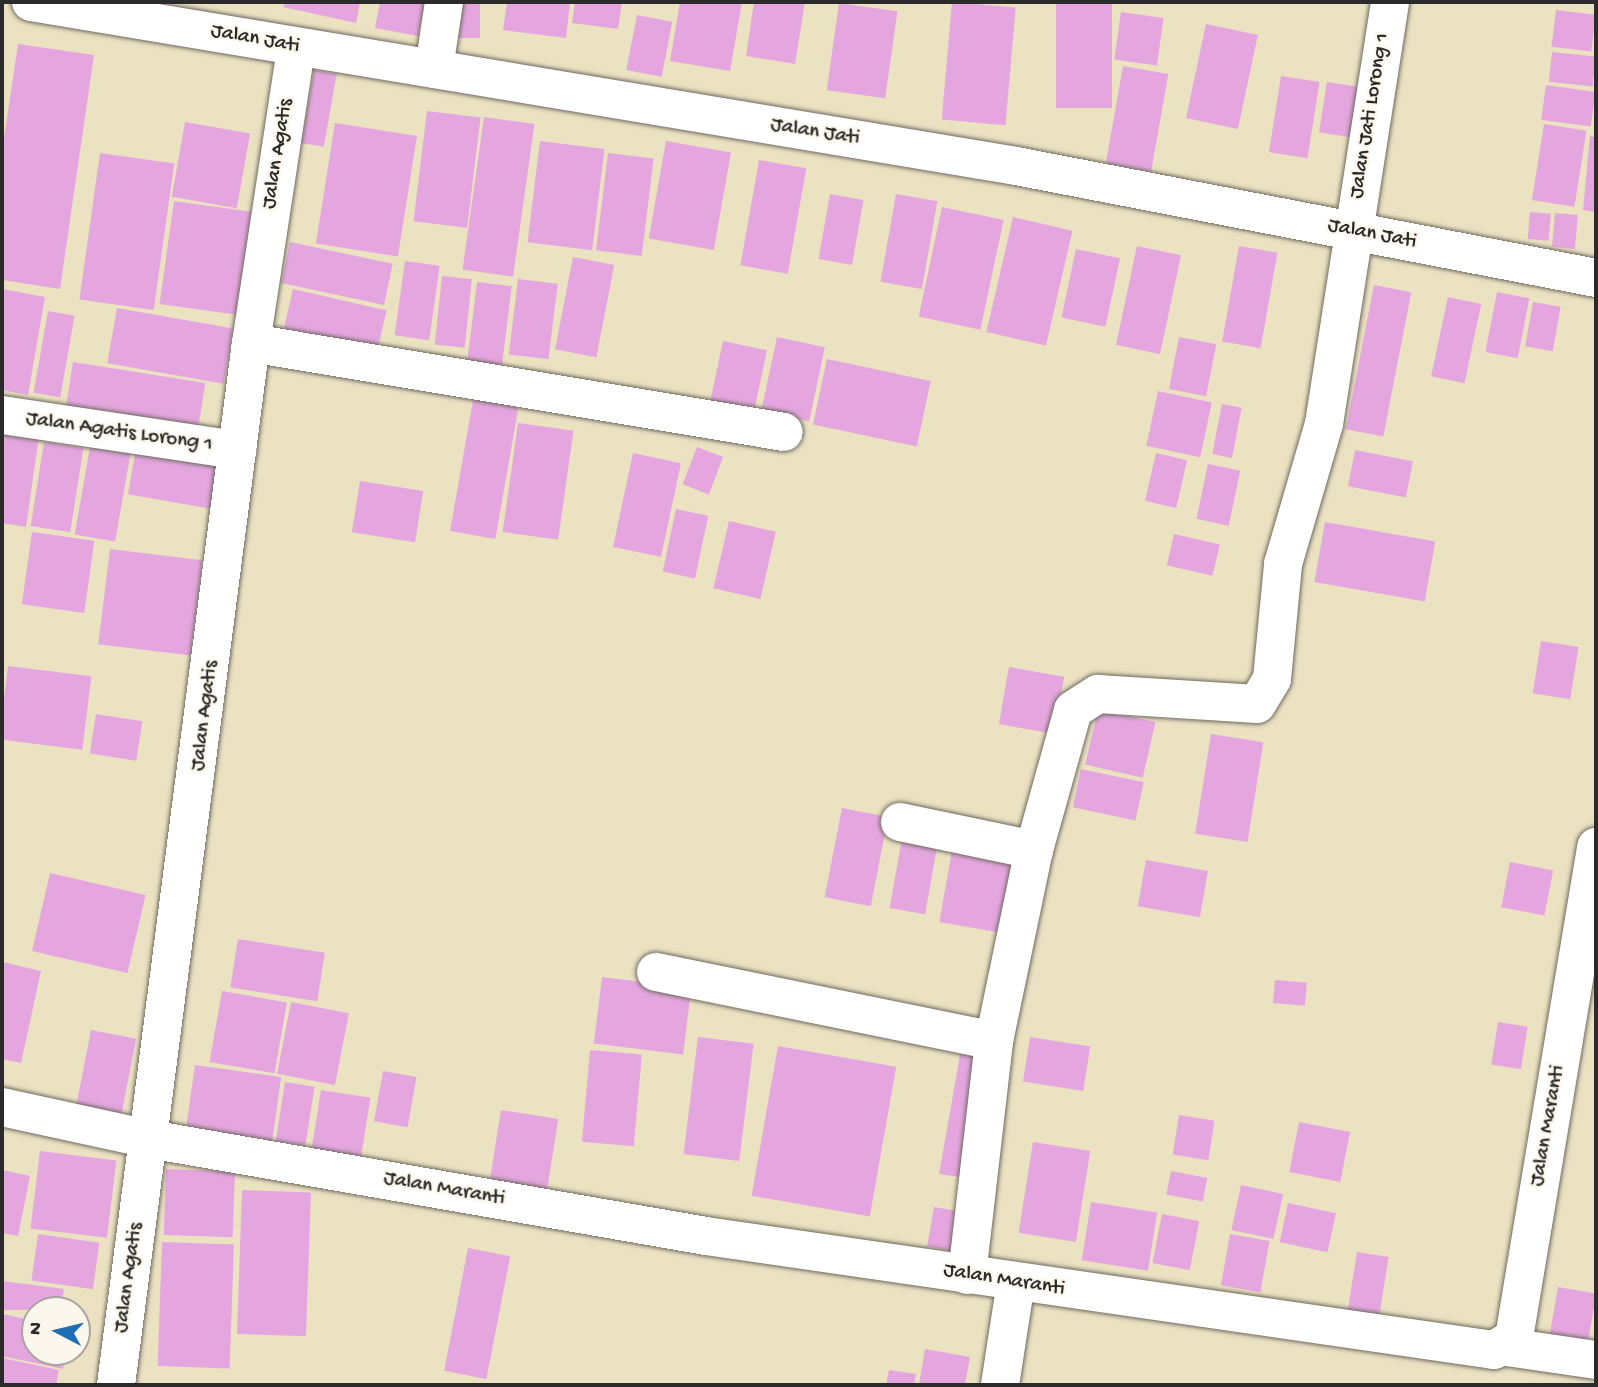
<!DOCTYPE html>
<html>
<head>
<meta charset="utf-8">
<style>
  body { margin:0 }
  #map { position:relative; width:1598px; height:1387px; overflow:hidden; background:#ebe2c2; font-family:"Gochi Hand",sans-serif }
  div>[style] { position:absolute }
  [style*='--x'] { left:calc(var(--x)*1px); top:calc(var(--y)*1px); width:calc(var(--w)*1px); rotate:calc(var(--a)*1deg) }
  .building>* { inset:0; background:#e5a6e0; transform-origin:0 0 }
  .roads { filter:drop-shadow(0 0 2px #6e6b60) drop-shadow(0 0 2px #6e6b60) }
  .minor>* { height:38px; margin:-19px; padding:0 19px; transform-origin:19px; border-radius:19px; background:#fff }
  span { translate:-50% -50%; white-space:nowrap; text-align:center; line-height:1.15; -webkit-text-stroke:5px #fbf7ec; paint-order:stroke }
  .street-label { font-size:21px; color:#2b2b2b }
  .frame { position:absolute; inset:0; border:4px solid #2b2b2b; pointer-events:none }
  .north { position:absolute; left:21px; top:1296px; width:70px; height:70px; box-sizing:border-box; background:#fbf7ec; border:2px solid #a8a59f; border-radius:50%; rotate:277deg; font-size:19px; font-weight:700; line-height:28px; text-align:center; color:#2b2b2b }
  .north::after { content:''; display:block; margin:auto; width:24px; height:32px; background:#1f6fb2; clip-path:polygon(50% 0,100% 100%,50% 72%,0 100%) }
</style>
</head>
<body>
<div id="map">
  <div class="building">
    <i style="clip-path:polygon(285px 2px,360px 2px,356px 23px,283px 7px)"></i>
    <i style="clip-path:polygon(380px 2px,425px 2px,418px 36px,375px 28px)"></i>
    <i style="left:456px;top:2px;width:24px;height:36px"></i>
    <i style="clip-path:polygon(507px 2px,570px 2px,566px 38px,503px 30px)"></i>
    <i style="clip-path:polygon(575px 2px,622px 2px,618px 29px,572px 23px)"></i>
    <i style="clip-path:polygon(680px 2px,742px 2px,730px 71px,670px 61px)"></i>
    <i style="clip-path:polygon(754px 2px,805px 2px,795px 64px,746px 56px)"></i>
    <i style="left:952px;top:2px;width:64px;height:118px;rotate:5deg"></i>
    <i style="left:1056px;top:2px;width:56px;height:106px"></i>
    <i style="left:839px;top:3px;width:59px;height:88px;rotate:8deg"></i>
    <i style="left:1556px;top:10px;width:40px;height:37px;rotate:7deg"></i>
    <i style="left:1121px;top:12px;width:43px;height:48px;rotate:8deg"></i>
    <i style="left:637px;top:15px;width:36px;height:56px;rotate:11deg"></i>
    <i style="left:1206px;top:24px;width:53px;height:96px;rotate:12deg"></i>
    <i style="clip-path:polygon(18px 44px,94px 55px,60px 289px,2px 280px,2px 152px)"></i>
    <i style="left:1552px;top:52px;width:44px;height:30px;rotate:6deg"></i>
    <i style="left:1123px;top:66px;width:46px;height:99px;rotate:10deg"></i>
    <i style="left:314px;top:70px;width:23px;height:74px;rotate:10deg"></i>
    <i style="left:1281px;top:76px;width:39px;height:77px;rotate:9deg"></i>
    <i style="left:1327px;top:82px;width:39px;height:51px;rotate:9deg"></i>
    <i style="left:1546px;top:85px;width:50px;height:35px;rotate:8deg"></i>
    <i style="left:427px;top:111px;width:54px;height:111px;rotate:7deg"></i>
    <i style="left:484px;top:117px;width:51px;height:154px;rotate:8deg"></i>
    <i style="left:185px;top:122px;width:66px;height:76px;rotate:10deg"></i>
    <i style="left:335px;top:123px;width:83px;height:122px;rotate:9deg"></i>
    <i style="left:1544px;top:124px;width:43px;height:77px;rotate:9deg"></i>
    <i style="clip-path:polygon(1590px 136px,1596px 137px,1596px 212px,1583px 210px)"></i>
    <i style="left:540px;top:141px;width:65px;height:102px;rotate:7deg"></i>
    <i style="left:666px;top:141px;width:66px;height:99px;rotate:10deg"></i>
    <i style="left:100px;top:153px;width:75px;height:148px;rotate:8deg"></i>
    <i style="left:608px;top:153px;width:46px;height:98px;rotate:7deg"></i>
    <i style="left:759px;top:160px;width:48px;height:107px;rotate:10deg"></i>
    <i style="left:830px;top:194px;width:34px;height:66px;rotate:10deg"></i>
    <i style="left:896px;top:194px;width:42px;height:89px;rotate:10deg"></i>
    <i style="left:174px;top:201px;width:78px;height:104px;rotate:8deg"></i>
    <i style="left:942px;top:207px;width:63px;height:112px;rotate:12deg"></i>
    <i style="left:1530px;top:212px;width:21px;height:27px;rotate:5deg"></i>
    <i style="left:1555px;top:213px;width:23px;height:34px;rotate:5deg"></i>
    <i style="left:1013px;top:217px;width:61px;height:118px;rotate:13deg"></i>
    <i style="left:290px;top:242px;width:105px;height:42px;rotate:12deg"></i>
    <i style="left:1137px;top:246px;width:45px;height:101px;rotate:12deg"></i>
    <i style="left:1239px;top:246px;width:39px;height:97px;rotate:10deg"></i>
    <i style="left:1076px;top:249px;width:45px;height:70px;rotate:12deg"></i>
    <i style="left:573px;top:257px;width:42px;height:94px;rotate:11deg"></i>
    <i style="left:405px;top:261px;width:35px;height:75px;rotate:8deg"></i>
    <i style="left:442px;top:276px;width:30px;height:69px;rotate:6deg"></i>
    <i style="left:518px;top:279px;width:40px;height:76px;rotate:7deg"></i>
    <i style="left:477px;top:282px;width:35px;height:86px;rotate:7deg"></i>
    <i style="left:1374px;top:285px;width:38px;height:147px;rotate:11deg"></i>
    <i style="clip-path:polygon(2px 289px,45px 297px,28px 395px,2px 390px)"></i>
    <i style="left:293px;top:289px;width:96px;height:44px;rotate:13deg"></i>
    <i style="left:1497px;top:292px;width:33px;height:61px;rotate:11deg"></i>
    <i style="left:1448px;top:297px;width:34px;height:81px;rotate:12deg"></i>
    <i style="left:1533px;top:302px;width:28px;height:45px;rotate:10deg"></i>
    <i style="left:117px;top:308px;width:118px;height:56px;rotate:10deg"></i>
    <i style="left:48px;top:311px;width:27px;height:83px;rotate:10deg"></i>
    <i style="left:777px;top:337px;width:49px;height:76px;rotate:12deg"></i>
    <i style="left:1179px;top:337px;width:38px;height:53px;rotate:11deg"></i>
    <i style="left:723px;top:341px;width:45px;height:69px;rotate:12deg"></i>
    <i style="left:827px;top:359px;width:106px;height:67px;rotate:12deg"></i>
    <i style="left:73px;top:362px;width:134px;height:48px;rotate:9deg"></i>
    <i style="left:1158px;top:391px;width:55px;height:56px;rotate:12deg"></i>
    <i style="left:474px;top:395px;width:46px;height:138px;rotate:10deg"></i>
    <i style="left:1222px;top:404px;width:20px;height:51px;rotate:11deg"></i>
    <i style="left:518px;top:423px;width:56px;height:110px;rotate:8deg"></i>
    <i style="clip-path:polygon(2px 431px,39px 436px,26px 527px,2px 523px)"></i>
    <i style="left:92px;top:436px;width:41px;height:100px;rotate:10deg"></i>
    <i style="left:44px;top:442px;width:40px;height:85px;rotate:9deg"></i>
    <i style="left:137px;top:443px;width:84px;height:52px;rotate:10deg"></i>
    <i style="left:697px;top:447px;width:28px;height:40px;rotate:21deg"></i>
    <i style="left:1355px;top:450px;width:59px;height:37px;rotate:11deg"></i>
    <i style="left:633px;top:453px;width:49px;height:96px;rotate:12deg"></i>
    <i style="left:1156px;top:453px;width:32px;height:49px;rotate:13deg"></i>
    <i style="left:1208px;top:464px;width:33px;height:56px;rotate:12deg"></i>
    <i style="left:360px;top:481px;width:64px;height:52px;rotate:9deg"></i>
    <i style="left:676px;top:509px;width:33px;height:64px;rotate:12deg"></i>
    <i style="left:729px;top:521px;width:48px;height:69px;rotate:13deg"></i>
    <i style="left:1325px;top:522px;width:112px;height:61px;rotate:10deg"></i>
    <i style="left:32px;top:532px;width:63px;height:73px;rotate:8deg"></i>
    <i style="left:1174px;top:534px;width:47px;height:32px;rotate:13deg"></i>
    <i style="left:110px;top:549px;width:93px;height:96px;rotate:7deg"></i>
    <i style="left:1541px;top:641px;width:38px;height:53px;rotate:9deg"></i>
    <i style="left:8px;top:666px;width:84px;height:74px;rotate:7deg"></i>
    <i style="left:1009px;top:667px;width:56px;height:58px;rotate:10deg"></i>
    <i style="left:1098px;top:709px;width:59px;height:57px;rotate:13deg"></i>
    <i style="left:96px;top:714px;width:47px;height:40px;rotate:9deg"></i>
    <i style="left:1211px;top:734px;width:53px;height:101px;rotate:9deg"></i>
    <i style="left:1081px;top:769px;width:64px;height:39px;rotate:12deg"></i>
    <i style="left:842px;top:808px;width:47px;height:91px;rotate:11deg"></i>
    <i style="left:902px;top:838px;width:36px;height:71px;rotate:10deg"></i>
    <i style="left:952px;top:850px;width:64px;height:73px;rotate:10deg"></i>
    <i style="left:1146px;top:860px;width:63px;height:47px;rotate:10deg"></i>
    <i style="left:1510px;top:862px;width:44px;height:46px;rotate:11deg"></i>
    <i style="left:50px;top:873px;width:98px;height:80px;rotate:13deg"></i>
    <i style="left:238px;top:939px;width:88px;height:49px;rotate:9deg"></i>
    <i style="clip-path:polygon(2px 962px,41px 971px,21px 1063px,2px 1059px)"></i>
    <i style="left:602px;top:977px;width:90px;height:67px;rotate:7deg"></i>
    <i style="left:1275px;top:980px;width:32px;height:23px;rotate:5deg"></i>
    <i style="left:222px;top:991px;width:66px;height:72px;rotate:10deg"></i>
    <i style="left:291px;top:1002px;width:59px;height:73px;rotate:11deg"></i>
    <i style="left:1498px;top:1022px;width:30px;height:43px;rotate:9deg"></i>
    <i style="left:91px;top:1030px;width:46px;height:83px;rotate:11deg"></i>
    <i style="left:698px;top:1037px;width:56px;height:118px;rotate:7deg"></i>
    <i style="left:1030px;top:1037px;width:61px;height:45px;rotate:9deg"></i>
    <i style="clip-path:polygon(962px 1044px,982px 1047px,972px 1127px,959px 1126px,975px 1129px,967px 1178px,939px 1174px)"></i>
    <i style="left:778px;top:1046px;width:120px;height:152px;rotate:10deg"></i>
    <i style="left:590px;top:1050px;width:52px;height:92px;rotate:5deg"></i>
    <i style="left:195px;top:1065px;width:87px;height:69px;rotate:8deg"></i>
    <i style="left:383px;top:1071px;width:34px;height:51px;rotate:10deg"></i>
    <i style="left:285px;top:1082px;width:30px;height:60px;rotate:9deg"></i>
    <i style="left:321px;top:1090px;width:50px;height:66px;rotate:9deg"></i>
    <i style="left:501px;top:1110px;width:58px;height:75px;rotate:9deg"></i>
    <i style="left:1179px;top:1115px;width:36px;height:40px;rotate:9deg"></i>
    <i style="left:1299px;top:1122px;width:52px;height:51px;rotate:11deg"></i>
    <i style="left:1033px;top:1142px;width:58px;height:92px;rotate:9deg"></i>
    <i style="left:40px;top:1151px;width:77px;height:78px;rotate:7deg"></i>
    <i style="left:166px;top:1169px;width:69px;height:66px;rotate:2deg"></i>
    <i style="clip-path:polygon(2px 1170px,30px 1176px,18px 1236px,2px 1233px)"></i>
    <i style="left:1171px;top:1171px;width:37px;height:24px;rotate:11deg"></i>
    <i style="left:1241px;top:1185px;width:43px;height:46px;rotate:12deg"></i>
    <i style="left:242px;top:1190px;width:69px;height:144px;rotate:2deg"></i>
    <i style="left:1091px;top:1202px;width:67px;height:59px;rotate:9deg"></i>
    <i style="left:1288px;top:1203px;width:49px;height:40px;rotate:12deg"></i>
    <i style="left:934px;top:1207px;width:35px;height:40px;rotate:10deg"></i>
    <i style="left:1162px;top:1214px;width:38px;height:50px;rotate:11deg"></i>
    <i style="left:38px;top:1234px;width:62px;height:47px;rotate:8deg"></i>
    <i style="left:1230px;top:1234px;width:40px;height:52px;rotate:10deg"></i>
    <i style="left:162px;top:1242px;width:72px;height:124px;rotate:2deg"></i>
    <i style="left:468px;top:1248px;width:43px;height:125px;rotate:11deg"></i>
    <i style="left:1357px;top:1252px;width:32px;height:62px;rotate:9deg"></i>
    <i style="clip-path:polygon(2px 1281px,64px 1289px,61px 1310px,2px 1310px)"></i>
    <i style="left:1558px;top:1287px;width:39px;height:56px;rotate:10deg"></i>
    <i style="clip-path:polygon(2px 1314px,35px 1321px,35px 1352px,66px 1352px,63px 1369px,2px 1356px)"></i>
    <i style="clip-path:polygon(925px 1349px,970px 1357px,965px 1385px,919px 1385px)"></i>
    <i style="clip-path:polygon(2px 1358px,59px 1370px,56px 1385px,2px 1385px)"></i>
    <i style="clip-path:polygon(889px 1370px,916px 1374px,914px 1385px,886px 1385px)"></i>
  </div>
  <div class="roads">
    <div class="minor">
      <i style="--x:31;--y:2;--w:999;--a:9.45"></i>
      <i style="--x:1016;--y:166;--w:591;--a:10.93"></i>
      <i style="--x:434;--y:69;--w:68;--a:-81.5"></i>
      <i style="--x:251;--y:343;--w:540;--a:9.48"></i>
      <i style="--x:2;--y:415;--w:238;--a:8.5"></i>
      <i style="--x:900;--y:822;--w:137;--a:11.8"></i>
      <i style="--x:656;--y:972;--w:345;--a:11.5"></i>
      <i style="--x:2;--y:1107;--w:150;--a:12.3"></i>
      <i style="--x:149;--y:1139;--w:565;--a:9.88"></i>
      <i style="--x:706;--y:1236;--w:796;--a:8.23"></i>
      <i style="--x:1494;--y:1350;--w:23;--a:-31"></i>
      <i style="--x:1514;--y:1338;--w:498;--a:-80.5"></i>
      <i style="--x:967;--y:1275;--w:236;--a:-83.4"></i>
      <i style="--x:994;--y:1041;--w:195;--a:-78.2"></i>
      <i style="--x:1034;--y:850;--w:145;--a:-74.4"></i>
      <i style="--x:1073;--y:710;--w:30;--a:-33"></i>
      <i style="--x:1098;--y:694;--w:159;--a:3.6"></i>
      <i style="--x:1257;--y:704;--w:29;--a:-59"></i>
      <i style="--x:1272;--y:679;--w:116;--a:-84.5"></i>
      <i style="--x:1283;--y:564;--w:146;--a:-73.7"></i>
      <i style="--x:1324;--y:424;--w:427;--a:-81.1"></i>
      <i style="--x:1507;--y:1347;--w:90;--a:8.3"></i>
      <i style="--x:116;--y:1385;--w:1051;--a:-82.62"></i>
      <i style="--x:251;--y:343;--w:298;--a:-81.3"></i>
      <i style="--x:1000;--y:1385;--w:104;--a:-81.2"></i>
    </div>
  </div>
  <div class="street-label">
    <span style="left:255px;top:40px;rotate:10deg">Jalan Jati</span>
    <span style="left:1371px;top:116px;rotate:-81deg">Jalan Jati Lorong 1</span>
    <span style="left:815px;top:133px;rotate:9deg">Jalan Jati</span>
    <span style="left:279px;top:154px;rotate:-81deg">Jalan Agatis</span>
    <span style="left:1372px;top:235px;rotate:11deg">Jalan Jati</span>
    <span style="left:119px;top:433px;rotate:8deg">Jalan Agatis Lorong 1</span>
    <span style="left:206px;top:716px;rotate:-83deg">Jalan Agatis</span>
    <span style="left:1549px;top:1126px;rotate:-80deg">Jalan Maranti</span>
    <span style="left:444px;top:1190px;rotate:10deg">Jalan Maranti</span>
    <span style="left:130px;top:1278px;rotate:-82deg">Jalan Agatis</span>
    <span style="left:1004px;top:1281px;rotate:9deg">Jalan Maranti</span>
  </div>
  <div class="frame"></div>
  <div class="north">N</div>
</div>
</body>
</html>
